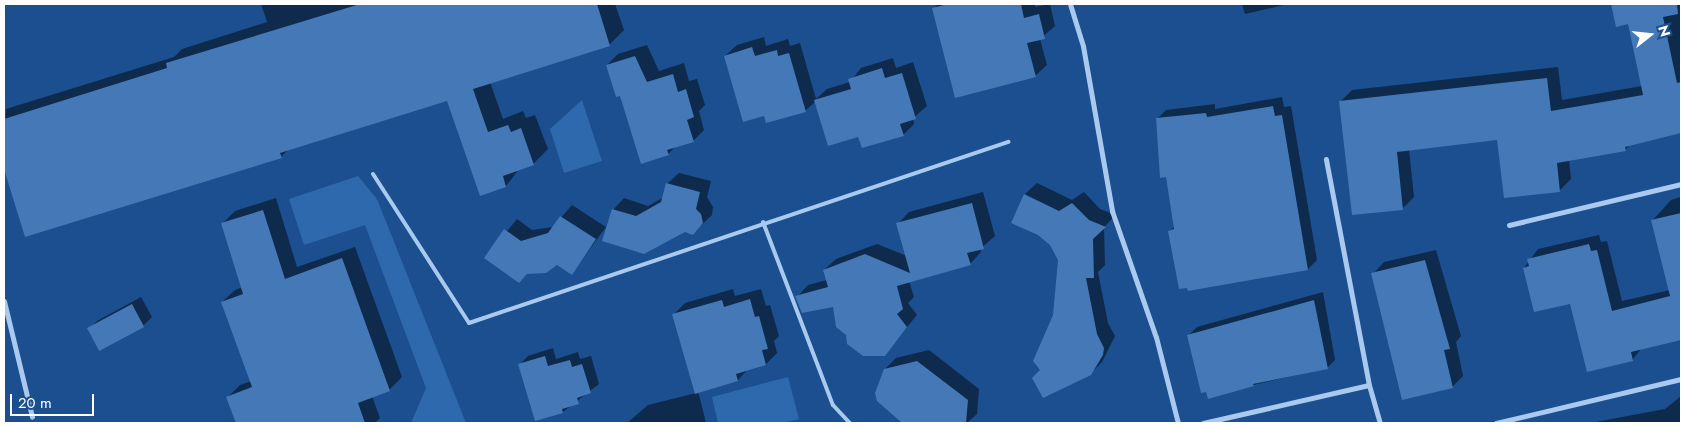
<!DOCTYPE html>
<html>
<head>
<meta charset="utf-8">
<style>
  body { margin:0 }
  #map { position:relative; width:1685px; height:427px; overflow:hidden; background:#1b4f8f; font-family:Jost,sans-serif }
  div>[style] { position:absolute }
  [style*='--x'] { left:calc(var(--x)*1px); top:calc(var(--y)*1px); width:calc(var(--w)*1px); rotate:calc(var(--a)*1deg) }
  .green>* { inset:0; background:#2e69ad }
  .shadow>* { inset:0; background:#0007 }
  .building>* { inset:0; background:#4478b7; transform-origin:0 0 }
  .lane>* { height:4px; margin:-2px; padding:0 2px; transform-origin:2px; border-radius:2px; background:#a9c9ee }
  .street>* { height:5px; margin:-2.5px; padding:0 2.5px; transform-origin:2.5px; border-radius:2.5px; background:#a9c9ee }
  span { translate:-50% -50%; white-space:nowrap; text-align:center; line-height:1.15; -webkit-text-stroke:4.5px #1b4f8f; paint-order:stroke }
  .frame { position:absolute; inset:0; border:5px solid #fff; pointer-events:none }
  .north { position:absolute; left:1625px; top:10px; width:50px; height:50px; -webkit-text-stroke:4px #1b4f8f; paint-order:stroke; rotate:74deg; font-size:14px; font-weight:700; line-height:20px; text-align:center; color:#fff }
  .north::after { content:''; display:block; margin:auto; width:18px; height:22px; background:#fff; clip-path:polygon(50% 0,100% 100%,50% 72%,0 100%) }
  .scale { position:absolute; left:10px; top:394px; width:84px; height:22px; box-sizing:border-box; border:2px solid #fff; border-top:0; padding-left:6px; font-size:15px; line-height:18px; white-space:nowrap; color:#fff; -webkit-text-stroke:4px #1b4f8f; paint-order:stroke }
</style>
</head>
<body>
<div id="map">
  <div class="green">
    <i style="clip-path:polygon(582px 100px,602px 161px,564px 173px,550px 129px)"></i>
    <i style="clip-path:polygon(358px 176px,377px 199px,466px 423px,411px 423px,426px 388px,365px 225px,304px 245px,289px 199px)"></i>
    <i style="clip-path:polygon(788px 377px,799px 419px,782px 423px,718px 423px,712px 397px)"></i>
  </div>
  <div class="shadow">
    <i style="clip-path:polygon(261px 4px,615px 4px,624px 30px,609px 45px,490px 82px,503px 119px,523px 111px,526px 118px,535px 115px,548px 149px,533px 164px,519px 169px,506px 186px,448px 99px,289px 149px,281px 157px,26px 236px,4px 164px,6px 109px,174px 57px,182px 49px,267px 22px)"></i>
    <i style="clip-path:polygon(938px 4px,1035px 4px,1035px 7px,1050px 4px,1055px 26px,1040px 39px,1047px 65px,1035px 76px,934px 8px)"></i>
    <i style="clip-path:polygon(1242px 4px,1288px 4px,1245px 14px)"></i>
    <i style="clip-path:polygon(1612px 4px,1681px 4px,1681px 132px,1631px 144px,1625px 150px,1569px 160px,1571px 179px,1559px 191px,1498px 139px,1409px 149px,1414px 197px,1403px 208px,1340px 102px,1352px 90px,1558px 67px,1562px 100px,1642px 86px,1629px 23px,1617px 25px)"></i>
    <i style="clip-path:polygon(764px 37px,766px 46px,788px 39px,790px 46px,800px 43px,816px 99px,827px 89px,850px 82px,861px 68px,893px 58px,896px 68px,913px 62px,927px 106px,913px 118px,914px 124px,903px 135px,859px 135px,816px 101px,805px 111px,765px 114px,725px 56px,737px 45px)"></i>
    <i style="clip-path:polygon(647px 45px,659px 71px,684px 63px,689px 81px,697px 79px,705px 105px,699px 111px,704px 130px,693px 141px,676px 146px,668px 154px,621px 94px,607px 65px,618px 54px)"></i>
    <i style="clip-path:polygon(1282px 97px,1284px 107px,1291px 106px,1317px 260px,1308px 269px,1170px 231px,1175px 226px,1157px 119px,1166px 110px,1215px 104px,1215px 109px)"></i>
    <i style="clip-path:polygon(679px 173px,711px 181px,707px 197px,713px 207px,712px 215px,693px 233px,613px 210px,624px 198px,648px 206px,664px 197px,667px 184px)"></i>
    <i style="clip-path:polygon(1037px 183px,1072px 200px,1084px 192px,1100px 209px,1116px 215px,1104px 227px,1105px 265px,1098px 272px,1108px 323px,1115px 336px,1102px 362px,1090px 374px,1041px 370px,1054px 315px,1059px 259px,1051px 245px,1039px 234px,1012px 222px,1025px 194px)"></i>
    <i style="clip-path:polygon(983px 192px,995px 236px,980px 249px,981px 252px,970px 264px,909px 281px,914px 297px,908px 303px,917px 315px,884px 355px,847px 335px,834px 305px,797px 297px,808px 285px,827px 280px,824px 270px,836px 259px,877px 244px,907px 256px,898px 224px,909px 212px)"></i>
    <i style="clip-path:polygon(1681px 197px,1681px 339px,1642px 348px,1632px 360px,1571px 302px,1524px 268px,1538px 249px,1599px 235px,1601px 242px,1607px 241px,1622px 301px,1670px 290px,1652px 221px,1671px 200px)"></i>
    <i style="clip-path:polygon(276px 198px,297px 267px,355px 247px,402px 377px,389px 390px,372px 396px,380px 418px,375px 423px,237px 423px,228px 397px,240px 385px,251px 381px,222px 302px,235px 290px,243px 287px,223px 223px,235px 211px)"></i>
    <i style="clip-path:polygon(572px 205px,606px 227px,572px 273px,557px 263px,485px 258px,517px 219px,532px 230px,553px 227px)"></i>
    <i style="clip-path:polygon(1436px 250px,1461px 336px,1456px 342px,1463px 376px,1452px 387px,1373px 274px,1384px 262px)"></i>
    <i style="clip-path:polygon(733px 289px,735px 296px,761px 289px,766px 306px,770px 305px,779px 336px,774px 341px,777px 353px,766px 364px,748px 369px,738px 380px,698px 391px,706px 423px,627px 423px,648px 405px,696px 393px,673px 315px,685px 303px)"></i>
    <i style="clip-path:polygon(1323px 292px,1335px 360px,1327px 368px,1253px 385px,1189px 335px,1197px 327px)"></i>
    <i style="clip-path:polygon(141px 297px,152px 317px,143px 326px,100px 350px,89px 329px,97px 321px)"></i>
    <i style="clip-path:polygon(553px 348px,556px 359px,578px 352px,580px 359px,591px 356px,599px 384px,563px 412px,536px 420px,519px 365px,528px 356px)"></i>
    <i style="clip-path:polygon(929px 350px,979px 389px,977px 414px,967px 423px,946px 423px,936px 419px,932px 423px,920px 423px,914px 418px,904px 423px,881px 404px,885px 369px,896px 358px)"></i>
    <i style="clip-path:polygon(1681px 396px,1681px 423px,1590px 423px,1665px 409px)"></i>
  </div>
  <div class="building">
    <i style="clip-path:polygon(360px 4px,597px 4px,610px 46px,473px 89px,488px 132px,508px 125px,511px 132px,521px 128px,534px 165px,503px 176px,506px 187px,480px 196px,447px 101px,280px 153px,282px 158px,25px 237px,4px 169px,4px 119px,167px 68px,166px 63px)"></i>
    <i style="clip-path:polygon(948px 4px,1021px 4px,1024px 18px,1039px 14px,1045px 39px,1027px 43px,1036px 77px,955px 98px,932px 8px)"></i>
    <i style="clip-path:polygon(1611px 4px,1677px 4px,1678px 14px,1663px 17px,1677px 83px,1681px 82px,1681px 133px,1625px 147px,1626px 151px,1557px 163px,1560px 192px,1504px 198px,1497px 140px,1397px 152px,1403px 210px,1352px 215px,1339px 101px,1547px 78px,1551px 111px,1643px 95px,1628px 24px,1616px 27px)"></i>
    <i style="clip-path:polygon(752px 47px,755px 56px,777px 50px,778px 56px,789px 53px,806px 112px,766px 123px,764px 116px,743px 122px,724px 56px)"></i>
    <i style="clip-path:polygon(635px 56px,647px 82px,673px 74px,678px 92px,686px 89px,694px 117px,687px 120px,694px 142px,667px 150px,669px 155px,641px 164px,620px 96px,616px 97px,606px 65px)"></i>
    <i style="clip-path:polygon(882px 68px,885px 78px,902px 73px,916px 119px,900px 124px,904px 136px,862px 148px,858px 137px,828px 146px,814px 100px,851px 89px,848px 79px)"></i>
    <i style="clip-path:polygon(1273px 106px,1275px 116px,1282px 115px,1308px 270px,1188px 291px,1187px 288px,1179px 289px,1168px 231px,1174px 229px,1166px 177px,1160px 178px,1156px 118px,1206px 113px,1207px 117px)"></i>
    <i style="clip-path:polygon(666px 183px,700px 192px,696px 209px,701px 214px,703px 223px,693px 235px,685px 232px,644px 254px,602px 241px,612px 209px,636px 216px,661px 202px)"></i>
    <i style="clip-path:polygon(1024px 194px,1059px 211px,1072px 203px,1089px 220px,1106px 227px,1093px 239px,1094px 278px,1086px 278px,1097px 334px,1104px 348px,1103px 355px,1091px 375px,1043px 398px,1032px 378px,1040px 370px,1033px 361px,1053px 315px,1058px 260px,1050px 245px,1038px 235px,1011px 223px)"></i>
    <i style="clip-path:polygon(972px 203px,984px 249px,967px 253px,971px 265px,897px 286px,903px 309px,897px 314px,907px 327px,885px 356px,863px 356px,847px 344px,846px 335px,836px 327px,833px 307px,802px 313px,795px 296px,828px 287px,823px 270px,865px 254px,910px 273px,896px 223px)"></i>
    <i style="clip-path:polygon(263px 210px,285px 279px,342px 258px,390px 391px,358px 403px,365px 423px,236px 423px,226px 397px,252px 387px,221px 302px,243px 294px,221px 223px)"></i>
    <i style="clip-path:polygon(1681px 213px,1681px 340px,1631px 352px,1633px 361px,1587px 372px,1570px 304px,1534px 312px,1523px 268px,1529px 266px,1527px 259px,1589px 244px,1591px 251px,1597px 250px,1612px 311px,1670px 296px,1651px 220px)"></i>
    <i style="clip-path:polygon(560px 216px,596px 239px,572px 275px,557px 265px,546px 273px,527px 274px,519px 283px,484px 258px,504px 229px,521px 241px,548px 233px)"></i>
    <i style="clip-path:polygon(1425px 260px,1450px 349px,1444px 350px,1453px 388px,1402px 400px,1371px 273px)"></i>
    <i style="clip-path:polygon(750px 299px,755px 317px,759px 316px,768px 349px,762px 350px,766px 365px,736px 374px,738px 381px,695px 394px,672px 314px,722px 300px,724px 307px)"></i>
    <i style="clip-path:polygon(1314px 300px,1328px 369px,1253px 384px,1254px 386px,1208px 399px,1206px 392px,1201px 393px,1187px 335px)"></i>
    <i style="left:132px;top:304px;width:26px;height:51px;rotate:62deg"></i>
    <i style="clip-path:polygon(545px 356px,548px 366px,570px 360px,572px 367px,582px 364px,591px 393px,577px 398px,579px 404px,562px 409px,563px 413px,535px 421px,518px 364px)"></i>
    <i style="clip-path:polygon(917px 361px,968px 400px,966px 423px,902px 423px,877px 401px,875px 393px,884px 369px)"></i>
  </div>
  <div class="lane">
    <i style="--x:373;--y:174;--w:177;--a:57.2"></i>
    <i style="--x:469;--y:323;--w:569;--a:-18.56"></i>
    <i style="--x:763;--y:222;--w:196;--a:69.1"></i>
    <i style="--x:833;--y:405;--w:25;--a:47"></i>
  </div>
  <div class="street">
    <i style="--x:1070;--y:4;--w:44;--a:72.8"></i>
    <i style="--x:1083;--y:46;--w:168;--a:80"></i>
    <i style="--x:1112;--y:211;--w:133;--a:70.8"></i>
    <i style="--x:1156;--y:337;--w:89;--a:75.7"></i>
    <i style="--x:1509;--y:225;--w:177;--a:-13.4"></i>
    <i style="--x:4;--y:301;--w:119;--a:76.4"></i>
    <i style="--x:1369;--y:385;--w:40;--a:74"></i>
    <i style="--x:1203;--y:423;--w:170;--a:-12.9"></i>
    <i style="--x:1369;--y:385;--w:230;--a:-100.8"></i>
    <i style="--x:1496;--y:423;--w:190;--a:-13.4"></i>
  </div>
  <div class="frame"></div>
  <div class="north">N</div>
  <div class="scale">20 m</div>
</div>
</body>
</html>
